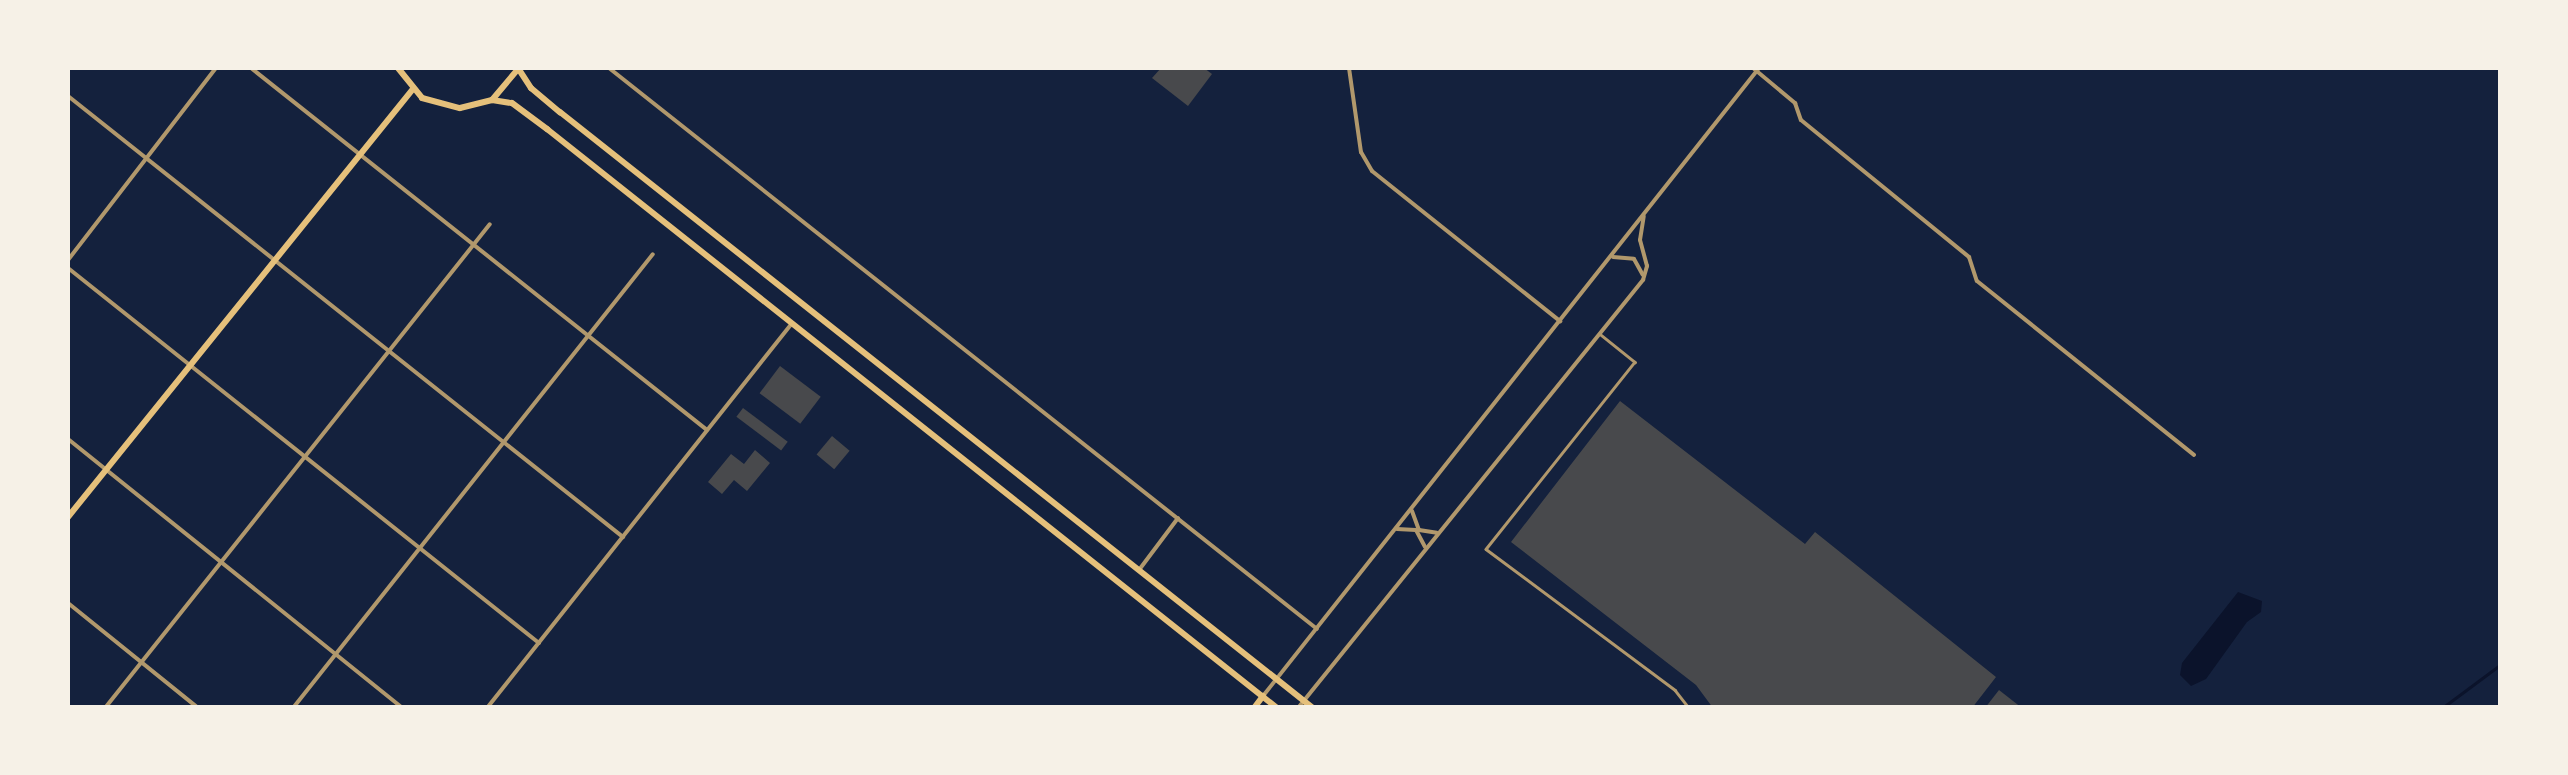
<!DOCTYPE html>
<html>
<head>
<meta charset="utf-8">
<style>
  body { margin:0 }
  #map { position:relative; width:2568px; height:775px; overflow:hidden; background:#14213d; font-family:"Nunito Sans",sans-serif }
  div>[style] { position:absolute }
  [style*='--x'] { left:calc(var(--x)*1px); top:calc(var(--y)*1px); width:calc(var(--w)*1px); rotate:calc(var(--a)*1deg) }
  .water>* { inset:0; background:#0b132b }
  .stream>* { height:2.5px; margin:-1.25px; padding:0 1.25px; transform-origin:1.25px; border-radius:1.25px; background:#0b132b }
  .building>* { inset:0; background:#48494c; transform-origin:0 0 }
  .service>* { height:2.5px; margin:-1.25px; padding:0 1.25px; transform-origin:1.25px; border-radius:1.25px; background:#b1986c }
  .minor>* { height:4px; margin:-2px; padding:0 2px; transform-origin:2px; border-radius:2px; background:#b1986c }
  .secondary>* { height:6px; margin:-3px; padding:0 3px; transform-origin:3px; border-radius:3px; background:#e5c07b }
  .primary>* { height:6px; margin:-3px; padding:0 3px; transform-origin:3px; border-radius:3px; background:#e5c07b }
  span { translate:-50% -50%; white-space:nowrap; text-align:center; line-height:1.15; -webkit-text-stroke:10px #f6f1e7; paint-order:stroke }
  .frame { position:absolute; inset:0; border:70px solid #f6f1e7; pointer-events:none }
</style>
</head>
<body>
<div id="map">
  <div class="water">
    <i style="clip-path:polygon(2238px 592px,2262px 601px,2261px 612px,2247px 622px,2206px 679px,2191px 686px,2180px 675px,2182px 663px)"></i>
  </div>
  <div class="stream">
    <i style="--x:2442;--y:708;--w:72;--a:-36.6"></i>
  </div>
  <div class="building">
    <i style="clip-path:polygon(1161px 68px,1204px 68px,1212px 74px,1188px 106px,1152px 78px)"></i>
    <i style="left:780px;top:366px;width:51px;height:34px;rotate:37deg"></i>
    <i style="clip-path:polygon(1620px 401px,1805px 544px,1815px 532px,1996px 677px,1972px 708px,1713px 708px,1696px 685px,1511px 542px)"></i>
    <i style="left:743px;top:408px;width:56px;height:11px;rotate:37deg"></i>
    <i style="left:832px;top:436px;width:23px;height:24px;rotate:40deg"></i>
    <i style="clip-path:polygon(755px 450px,770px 463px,747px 491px,734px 480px,722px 494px,708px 482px,731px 454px,744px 464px)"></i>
    <i style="clip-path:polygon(1999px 690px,2022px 708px,1985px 708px)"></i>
  </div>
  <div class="service">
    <i style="--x:1600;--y:334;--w:45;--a:38.7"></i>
    <i style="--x:1635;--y:362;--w:239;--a:128.5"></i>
    <i style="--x:1486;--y:549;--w:236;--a:36.7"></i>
    <i style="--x:1675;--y:690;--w:23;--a:52"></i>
  </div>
  <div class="minor">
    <i style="--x:251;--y:68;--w:582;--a:38.44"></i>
    <i style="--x:609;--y:68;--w:903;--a:38.39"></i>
    <i style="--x:1349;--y:68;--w:85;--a:81.9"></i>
    <i style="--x:1361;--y:152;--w:22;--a:60"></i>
    <i style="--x:1372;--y:171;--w:241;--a:38.6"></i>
    <i style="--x:1753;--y:68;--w:55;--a:39.8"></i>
    <i style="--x:1795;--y:103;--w:18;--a:71"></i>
    <i style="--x:1801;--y:120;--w:217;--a:39.2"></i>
    <i style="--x:1969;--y:257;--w:25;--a:72"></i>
    <i style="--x:1977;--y:281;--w:278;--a:38.7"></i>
    <i style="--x:68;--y:96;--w:709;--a:38.47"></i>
    <i style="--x:1613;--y:257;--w:21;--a:5"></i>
    <i style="--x:1634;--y:259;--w:18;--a:61"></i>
    <i style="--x:68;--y:260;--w:242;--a:-52.4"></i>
    <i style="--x:68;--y:268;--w:602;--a:38.53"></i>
    <i style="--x:68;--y:439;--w:430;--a:38.8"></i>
    <i style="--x:1412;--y:511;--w:20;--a:70"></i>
    <i style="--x:1419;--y:530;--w:18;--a:9"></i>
    <i style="--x:1397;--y:529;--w:19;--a:3"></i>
    <i style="--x:1416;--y:530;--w:19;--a:62"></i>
    <i style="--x:1139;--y:570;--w:65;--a:-53.1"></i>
    <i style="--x:68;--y:603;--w:167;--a:38.9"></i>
    <i style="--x:1263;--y:696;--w:800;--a:-51.7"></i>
    <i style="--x:105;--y:708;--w:618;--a:-51.5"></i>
    <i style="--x:293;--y:708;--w:579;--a:-51.59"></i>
    <i style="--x:487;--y:708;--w:491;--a:-51.6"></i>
    <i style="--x:1298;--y:708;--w:550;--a:-51.13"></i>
    <i style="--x:1643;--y:280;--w:15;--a:-74"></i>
    <i style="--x:1647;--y:266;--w:27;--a:-105"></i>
    <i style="--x:1640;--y:240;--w:24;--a:-81"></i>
  </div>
  <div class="secondary">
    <i style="--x:68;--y:517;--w:548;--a:-51.14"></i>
    <i style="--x:1254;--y:708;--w:15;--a:-53"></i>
  </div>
  <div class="primary">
    <i style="--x:398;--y:68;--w:38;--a:51"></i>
    <i style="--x:422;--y:98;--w:39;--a:15"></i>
    <i style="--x:460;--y:108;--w:33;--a:-14"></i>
    <i style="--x:492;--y:100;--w:40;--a:-50"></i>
    <i style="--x:518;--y:68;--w:24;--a:57"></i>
    <i style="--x:531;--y:88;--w:38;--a:40"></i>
    <i style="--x:560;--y:112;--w:960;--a:38.36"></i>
    <i style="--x:492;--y:100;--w:20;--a:9"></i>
    <i style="--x:512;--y:103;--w:44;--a:36.6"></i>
    <i style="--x:547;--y:129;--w:932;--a:38.42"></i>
  </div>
  <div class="frame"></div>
</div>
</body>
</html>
